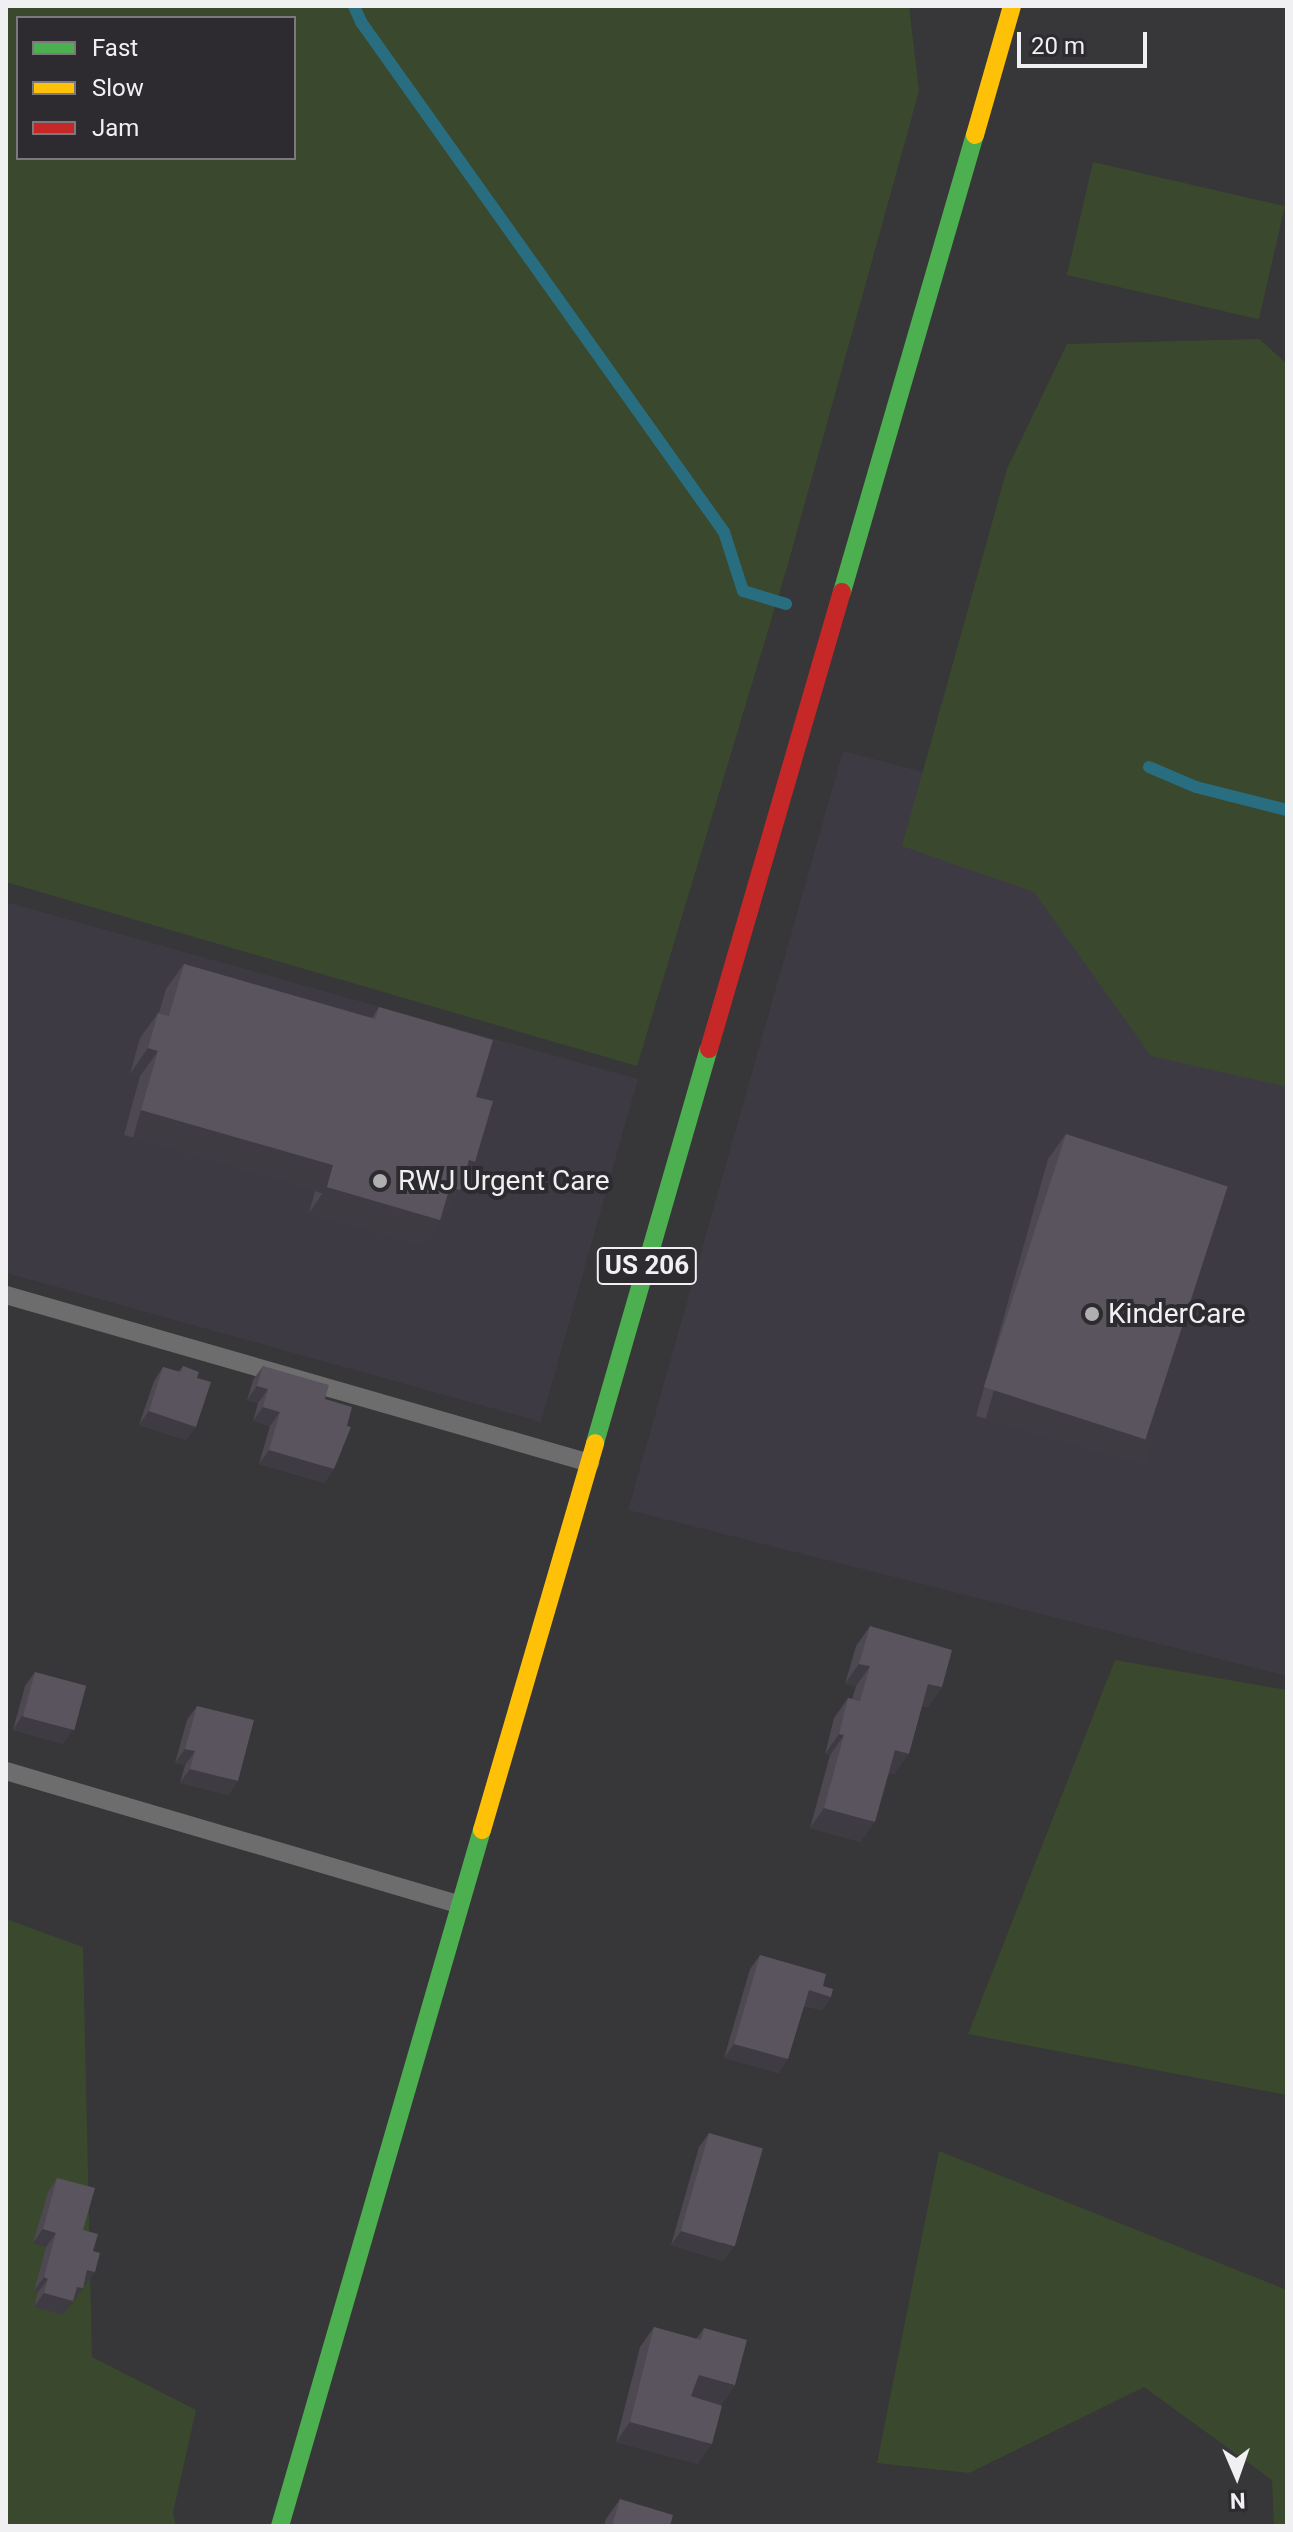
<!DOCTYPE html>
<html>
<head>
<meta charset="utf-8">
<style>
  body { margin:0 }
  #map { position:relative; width:1293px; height:2532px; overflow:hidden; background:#373638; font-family:Roboto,sans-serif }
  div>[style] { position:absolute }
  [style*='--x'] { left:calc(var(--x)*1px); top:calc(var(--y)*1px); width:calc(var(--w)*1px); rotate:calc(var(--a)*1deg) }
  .built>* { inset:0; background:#3e3a43 }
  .green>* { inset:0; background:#3a492d; transform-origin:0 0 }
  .stream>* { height:12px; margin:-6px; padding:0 6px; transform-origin:6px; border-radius:6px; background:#286d80 }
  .lane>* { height:18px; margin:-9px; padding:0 9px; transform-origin:9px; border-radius:9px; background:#6d6d6e }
  .fast>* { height:18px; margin:-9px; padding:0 9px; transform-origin:9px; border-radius:9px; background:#4caf50 }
  .slow>* { height:18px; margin:-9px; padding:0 9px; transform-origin:9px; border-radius:9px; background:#ffc107 }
  .jam>* { height:18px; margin:-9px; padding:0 9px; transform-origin:9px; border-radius:9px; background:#c62828 }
  .wall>* { inset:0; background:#4d4851 }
  .shaded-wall>* { inset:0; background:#3e3b42; transform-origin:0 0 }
  .building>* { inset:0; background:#59545e; transform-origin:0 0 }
  .dots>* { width:22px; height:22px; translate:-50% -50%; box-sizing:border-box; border:4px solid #2d2b2f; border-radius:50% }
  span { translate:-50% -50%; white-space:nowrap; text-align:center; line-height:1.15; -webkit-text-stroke:8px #2d2b2f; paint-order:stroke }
  .shield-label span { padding:2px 6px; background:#2d2b2f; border:2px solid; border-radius:6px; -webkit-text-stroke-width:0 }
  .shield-label { font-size:26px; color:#f0eff2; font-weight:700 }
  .poi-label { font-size:28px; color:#f0eff2 }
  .left { translate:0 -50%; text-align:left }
  .frame { position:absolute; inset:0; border:8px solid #f0eff2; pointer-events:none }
  .legend { position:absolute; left:16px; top:16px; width:280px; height:144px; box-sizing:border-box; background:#2d2b2f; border:2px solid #7b797d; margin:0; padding:10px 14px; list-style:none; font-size:24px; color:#f0eff2 }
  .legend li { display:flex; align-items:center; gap:16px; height:40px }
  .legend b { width:40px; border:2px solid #7b797d }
  .north { position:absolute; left:1197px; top:2436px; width:80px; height:80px; -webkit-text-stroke:6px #2d2b2f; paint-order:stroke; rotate:178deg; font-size:22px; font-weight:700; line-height:32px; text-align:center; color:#f0eff2 }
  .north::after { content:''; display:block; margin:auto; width:28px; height:36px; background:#f0eff2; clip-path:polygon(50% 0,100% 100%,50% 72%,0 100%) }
  .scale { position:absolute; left:1017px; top:32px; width:130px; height:36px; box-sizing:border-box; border:4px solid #f0eff2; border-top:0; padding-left:10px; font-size:24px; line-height:28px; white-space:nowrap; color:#f0eff2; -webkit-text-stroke:6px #2d2b2f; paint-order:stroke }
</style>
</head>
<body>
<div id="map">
  <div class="built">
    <i style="clip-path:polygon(843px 751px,1287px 867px,1287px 1676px,628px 1510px)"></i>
    <i style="clip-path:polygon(6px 902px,638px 1079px,541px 1422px,6px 1273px)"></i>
  </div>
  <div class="green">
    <i style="clip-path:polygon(evenodd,6px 6px,909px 6px,919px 91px,788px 564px,637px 1066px,6px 882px,6px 6px,294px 18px,294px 158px,18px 158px,18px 18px,294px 18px)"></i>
    <i style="left:1093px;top:162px;width:197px;height:116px;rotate:13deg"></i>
    <i style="clip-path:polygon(1259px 339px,1287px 364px,1287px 1087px,1151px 1056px,1034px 892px,902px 846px,1007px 469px,1067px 344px)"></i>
    <i style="clip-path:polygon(1115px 1660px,1287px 1690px,1287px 2095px,968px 2034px)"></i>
    <i style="clip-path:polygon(6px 1919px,83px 1947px,92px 2357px,196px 2410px,173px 2513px,176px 2526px,6px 2526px)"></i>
    <i style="clip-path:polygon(939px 2151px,1287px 2290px,1287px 2526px,1274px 2526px,1272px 2480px,1144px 2387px,969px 2473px,877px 2463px)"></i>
  </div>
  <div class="stream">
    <i style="--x:354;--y:6;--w:17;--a:66"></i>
    <i style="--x:361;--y:22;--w:626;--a:54.56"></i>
    <i style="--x:724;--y:532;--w:62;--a:72.1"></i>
    <i style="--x:743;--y:591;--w:45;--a:16.8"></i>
    <i style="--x:1149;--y:767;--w:51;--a:23.1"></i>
    <i style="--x:1196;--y:787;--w:94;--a:14.2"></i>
  </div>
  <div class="lane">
    <i style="--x:6;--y:1295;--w:608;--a:16.05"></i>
    <i style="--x:6;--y:1771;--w:473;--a:16.4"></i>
  </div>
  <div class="fast">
    <i style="--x:842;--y:592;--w:476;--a:-73.8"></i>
    <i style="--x:595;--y:1443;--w:410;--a:-73.9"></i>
    <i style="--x:280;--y:2526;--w:725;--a:-73.82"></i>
  </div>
  <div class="slow">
    <i style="--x:975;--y:135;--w:134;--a:-74"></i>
    <i style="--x:482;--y:1830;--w:403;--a:-73.7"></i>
  </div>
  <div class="jam">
    <i style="--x:709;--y:1049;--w:476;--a:-73.8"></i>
  </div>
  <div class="wall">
    <i style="clip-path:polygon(184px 964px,372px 1018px,379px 1007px,476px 1097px,463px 1178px,460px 1190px,442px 1215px,440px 1220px,423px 1245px,309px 1213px,315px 1191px,124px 1135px,140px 1076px,130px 1074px,140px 1038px,158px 1013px,159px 1013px,166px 989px)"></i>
    <i style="clip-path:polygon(1066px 1134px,1136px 1463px,976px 1416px,1048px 1159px)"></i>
    <i style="clip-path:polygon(183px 1366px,197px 1378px,196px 1427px,186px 1440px,139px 1425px,154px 1381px,163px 1367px,178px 1372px)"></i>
    <i style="clip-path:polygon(263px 1366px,325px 1399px,325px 1483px,259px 1464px,270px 1426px,253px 1421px,258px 1403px,247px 1400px,253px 1380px)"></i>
    <i style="clip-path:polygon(870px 1626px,942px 1687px,928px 1707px,922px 1706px,895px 1774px,889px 1773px,861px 1842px,810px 1828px,830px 1755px,825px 1754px,834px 1718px,848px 1698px,852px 1699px,856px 1686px,845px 1684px,856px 1646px)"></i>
    <i style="clip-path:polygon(35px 1672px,63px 1744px,13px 1730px,25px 1686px)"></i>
    <i style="clip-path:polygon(197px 1706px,229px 1795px,180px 1783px,185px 1765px,175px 1763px,187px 1720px)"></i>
    <i style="clip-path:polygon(760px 1955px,823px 1986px,831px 1997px,822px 2010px,804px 2006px,779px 2073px,724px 2058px,750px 1969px)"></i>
    <i style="clip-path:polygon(709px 2133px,724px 2261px,671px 2245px,699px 2147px)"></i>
    <i style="clip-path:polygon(57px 2178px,93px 2251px,95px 2272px,85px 2286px,83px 2285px,63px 2315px,34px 2307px,38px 2292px,34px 2291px,46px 2247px,33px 2243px,48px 2192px)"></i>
    <i style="clip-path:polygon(654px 2327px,696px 2339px,704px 2328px,735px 2385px,721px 2405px,698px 2464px,616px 2442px,640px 2347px)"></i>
    <i style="clip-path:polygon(620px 2499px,670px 2526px,604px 2526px,606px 2519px)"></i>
  </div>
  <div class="shaded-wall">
    <i style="clip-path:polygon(148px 1048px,158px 1051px,140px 1076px,130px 1074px)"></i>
    <i style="left:141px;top:1110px;width:200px;height:30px;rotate:16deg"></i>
    <i style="clip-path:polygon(469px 1160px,475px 1162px,457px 1187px)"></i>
    <i style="clip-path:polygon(327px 1187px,440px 1220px,423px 1245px,309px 1213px)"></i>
    <i style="clip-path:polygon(450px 1187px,460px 1190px,442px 1215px,432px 1212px)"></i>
    <i style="clip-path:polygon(257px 1386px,268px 1389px,258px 1403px,247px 1400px)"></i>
    <i style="left:994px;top:1390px;width:167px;height:32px;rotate:16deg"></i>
    <i style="clip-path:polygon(263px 1407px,280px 1412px,270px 1426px,253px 1421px)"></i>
    <i style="clip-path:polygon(149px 1411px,196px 1427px,186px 1440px,139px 1425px)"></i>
    <i style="clip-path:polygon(269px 1450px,334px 1469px,325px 1483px,259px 1464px)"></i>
    <i style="clip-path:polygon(859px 1664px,870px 1666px,856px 1686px,845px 1684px)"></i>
    <i style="clip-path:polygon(928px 1684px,942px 1687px,928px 1707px,914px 1704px)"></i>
    <i style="clip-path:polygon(22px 1716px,73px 1730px,63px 1744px,13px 1730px)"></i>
    <i style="clip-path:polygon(839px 1734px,844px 1735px,830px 1755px,825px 1754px)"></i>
    <i style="clip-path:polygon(185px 1749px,195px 1751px,185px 1765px,175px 1763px)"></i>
    <i style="clip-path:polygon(895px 1750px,909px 1754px,895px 1774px,881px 1770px)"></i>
    <i style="clip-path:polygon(190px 1769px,238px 1781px,229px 1795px,180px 1783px)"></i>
    <i style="clip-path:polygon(824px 1808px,875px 1822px,861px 1842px,810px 1828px)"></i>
    <i style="clip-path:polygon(809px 1990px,831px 1997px,822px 2010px,799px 2004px)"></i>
    <i style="clip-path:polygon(734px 2044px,788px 2059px,779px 2073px,724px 2058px)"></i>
    <i style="clip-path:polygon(43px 2229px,56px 2233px,46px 2247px,33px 2243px)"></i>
    <i style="clip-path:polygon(681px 2231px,734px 2247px,724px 2261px,671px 2245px)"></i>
    <i style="clip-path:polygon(87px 2270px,95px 2272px,85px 2286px,78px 2284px)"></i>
    <i style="clip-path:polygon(44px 2277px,48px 2279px,38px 2292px,34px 2291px)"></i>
    <i style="clip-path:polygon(77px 2287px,83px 2288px,63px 2315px,34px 2307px,44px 2293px)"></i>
    <i style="clip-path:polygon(699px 2375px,735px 2385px,721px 2405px,685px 2395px)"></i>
    <i style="clip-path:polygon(630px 2422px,712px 2444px,698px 2464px,616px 2442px)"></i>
  </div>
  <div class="building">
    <i style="clip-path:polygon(184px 964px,375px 1019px,379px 1007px,493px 1040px,476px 1097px,493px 1101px,475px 1162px,469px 1160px,460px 1190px,450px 1187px,440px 1220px,327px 1187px,333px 1165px,141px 1110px,158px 1051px,148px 1048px,158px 1013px,169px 1016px)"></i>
    <i style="left:1066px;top:1134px;width:170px;height:266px;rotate:18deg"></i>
    <i style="clip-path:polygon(183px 1366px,199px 1372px,197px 1378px,211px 1382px,196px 1427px,149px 1411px,163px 1367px,181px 1372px)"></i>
    <i style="clip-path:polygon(263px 1366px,329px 1385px,325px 1399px,352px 1407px,347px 1426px,351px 1427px,334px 1469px,269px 1450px,280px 1412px,263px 1407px,268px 1389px,257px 1386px)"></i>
    <i style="clip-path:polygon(870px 1626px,952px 1650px,942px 1687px,928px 1684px,909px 1754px,895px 1750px,875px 1822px,824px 1808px,844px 1735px,839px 1734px,848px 1698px,860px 1701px,870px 1666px,859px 1664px)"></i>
    <i style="left:35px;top:1672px;width:53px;height:46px;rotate:15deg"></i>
    <i style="clip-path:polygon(197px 1706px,254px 1720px,238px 1781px,190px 1769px,195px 1751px,185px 1749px)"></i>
    <i style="clip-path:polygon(760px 1955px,826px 1974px,823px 1986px,833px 1989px,831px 1997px,809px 1990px,788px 2059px,734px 2044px)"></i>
    <i style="left:709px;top:2133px;width:56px;height:102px;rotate:16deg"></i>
    <i style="clip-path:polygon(57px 2178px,95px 2188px,83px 2230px,98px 2234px,93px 2251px,100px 2253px,95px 2272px,87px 2270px,83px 2288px,77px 2287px,73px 2301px,44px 2293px,48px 2279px,44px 2277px,56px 2233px,43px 2229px)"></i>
    <i style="clip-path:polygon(654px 2327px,701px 2340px,704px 2328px,747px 2340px,735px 2385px,699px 2375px,695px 2385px,691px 2396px,722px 2406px,712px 2444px,630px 2422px)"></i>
    <i style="clip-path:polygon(620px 2499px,673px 2515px,670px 2526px,612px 2526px)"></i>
  </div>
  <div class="dots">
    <i style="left:380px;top:1181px;background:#afaeb1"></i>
    <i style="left:1092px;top:1314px;background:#afaeb1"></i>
  </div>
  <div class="shield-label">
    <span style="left:647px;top:1266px">US 206</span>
  </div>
  <div class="poi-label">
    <span class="left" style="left:398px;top:1181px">RWJ Urgent Care</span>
    <span class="left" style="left:1108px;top:1314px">KinderCare</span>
  </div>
  <div class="frame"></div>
  <ul class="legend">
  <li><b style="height:10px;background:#4caf50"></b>Fast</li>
  <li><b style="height:10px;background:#ffc107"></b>Slow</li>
  <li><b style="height:10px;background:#c62828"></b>Jam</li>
  </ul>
  <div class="north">N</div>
  <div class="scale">20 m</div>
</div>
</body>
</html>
